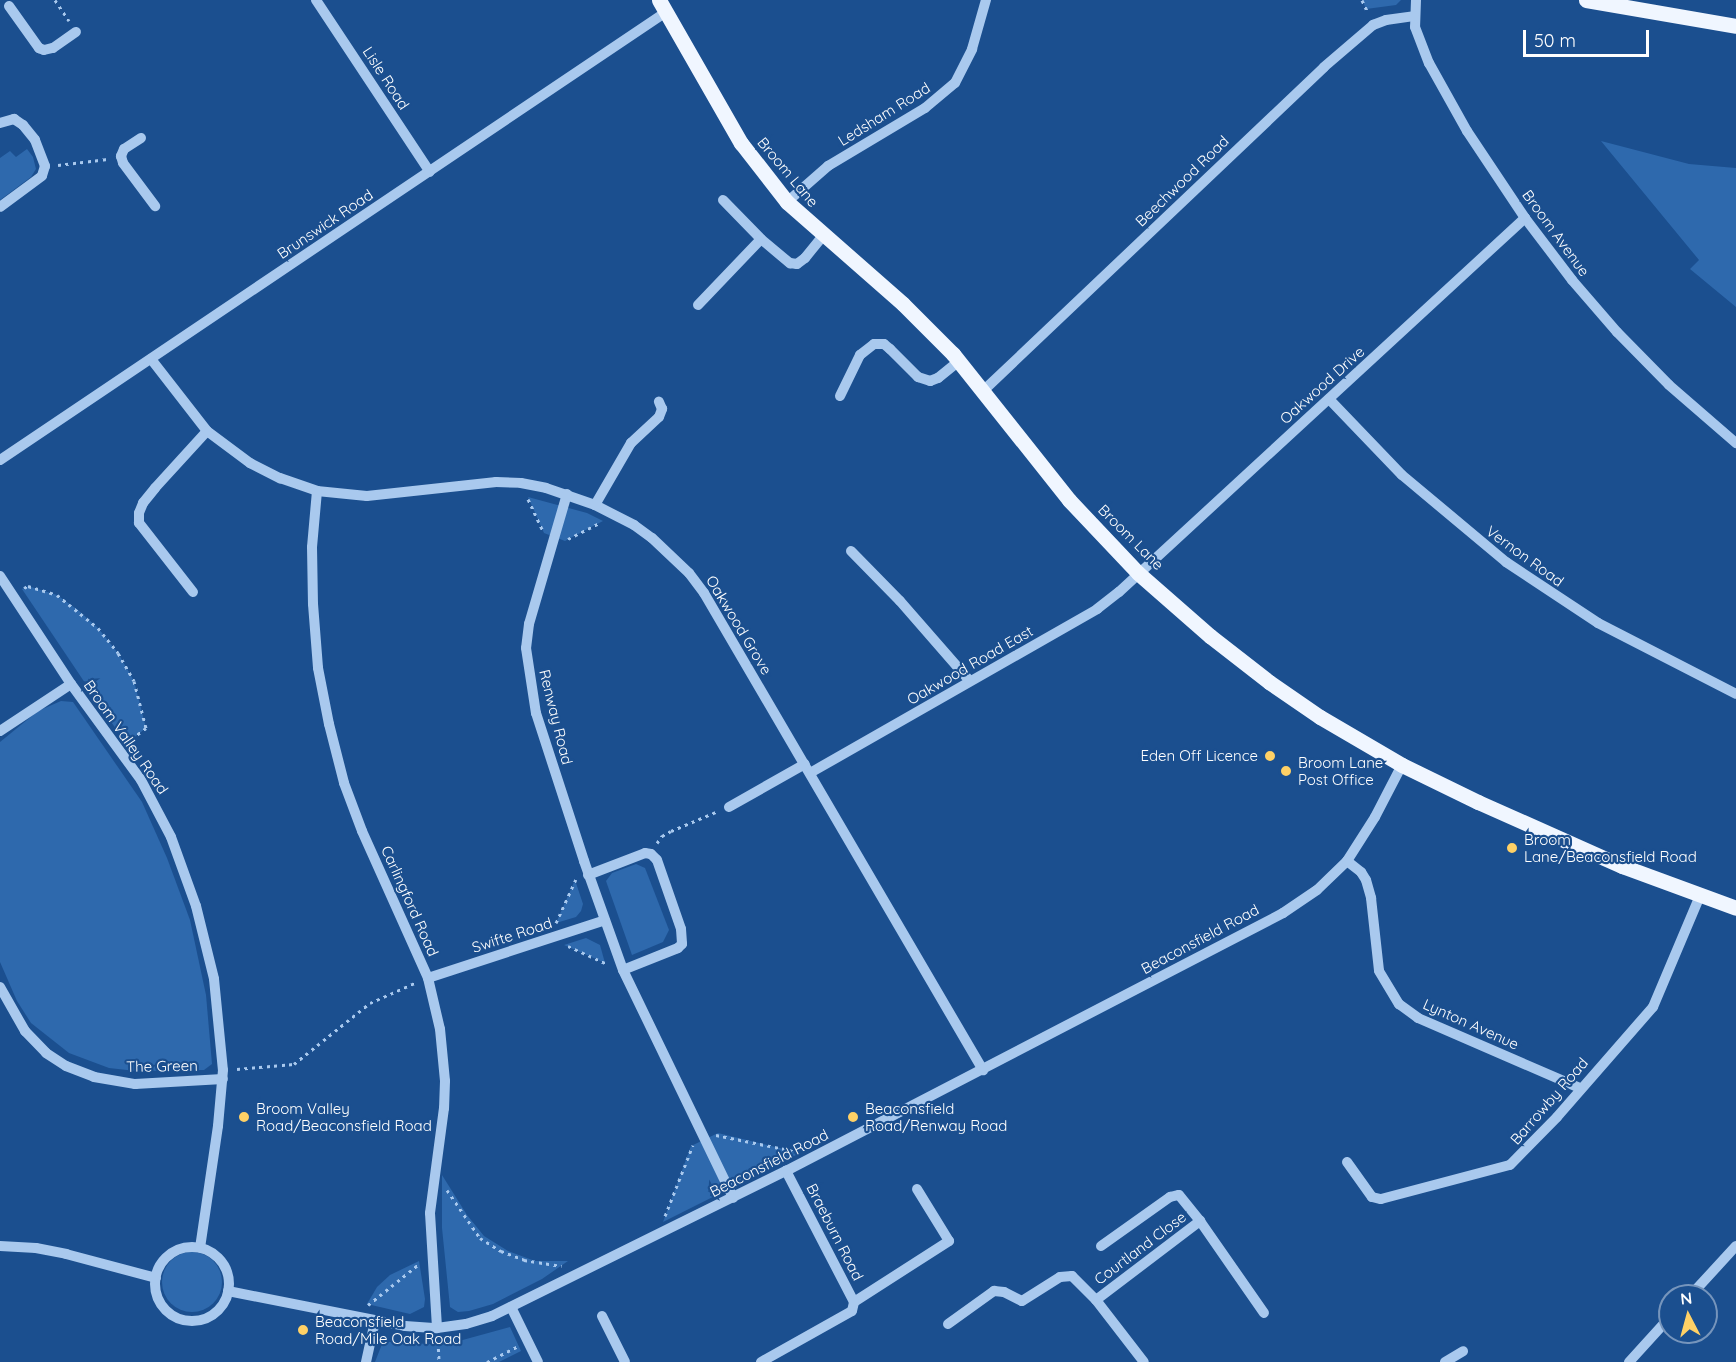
<!DOCTYPE html>
<html>
<head>
<meta charset="utf-8">
<style>
  body { margin:0 }
  #map { position:relative; width:1736px; height:1362px; overflow:hidden; background:#1b4f8f; font-family:Quicksand,sans-serif }
  div>[style] { position:absolute }
  [style*='--x'] { left:calc(var(--x)*1px); top:calc(var(--y)*1px); width:calc(var(--w)*1px); rotate:calc(var(--a)*1deg) }
  .green>* { inset:0; background:#2e69ad }
  .round { border-radius:50% }
  .path>* { height:3px; margin-top:-1.5px; transform-origin:0; background:repeating-linear-gradient(90deg,#a9c9ee 0 3px,transparent 0 7.5px) }
  .minor>* { height:10px; margin:-5px; padding:0 5px; transform-origin:5px; border-radius:5px; background:#a9c9ee }
  .minor>.ring { margin:-5px; padding:0; box-sizing:content-box; background:none; border:10px solid #a9c9ee; border-radius:50% }
  .major>* { height:15px; margin:-7.5px; padding:0 7.5px; transform-origin:7.5px; border-radius:7.5px; background:#f0f6ff }
  .dots>* { width:16px; height:16px; translate:-50% -50%; box-sizing:border-box; border:3px solid #1b4f8f; border-radius:50% }
  span { translate:-50% -50%; white-space:nowrap; text-align:center; line-height:1.15; -webkit-text-stroke:4.5px #1b4f8f; paint-order:stroke }
  .street-label { font-size:15px; color:#fff }
  .poi-label { font-size:15px; color:#fff }
  .right { translate:-100% -50%; text-align:right }
  .left { translate:0 -50%; text-align:left }
  .north { position:absolute; left:1658px; top:1284px; width:60px; height:60px; box-sizing:border-box; background:#1b4f8f; border:2px solid #7695bc; border-radius:50%; rotate:354deg; font-size:16px; font-weight:700; line-height:24px; text-align:center; color:#fff }
  .north::after { content:''; display:block; margin:auto; width:21px; height:27px; background:#ffd166; clip-path:polygon(50% 0,100% 100%,50% 72%,0 100%) }
  .scale { position:absolute; left:1523px; top:30px; width:126px; height:27px; box-sizing:border-box; border:3px solid #fff; border-top:0; padding-left:8px; font-size:18px; line-height:21px; white-space:nowrap; color:#fff; -webkit-text-stroke:4px #1b4f8f; paint-order:stroke }
</style>
</head>
<body>
<div id="map">
  <div class="green">
    <i style="clip-path:polygon(1362px 0,1401px 0,1396px 5px,1366px 9px)"></i>
    <i style="clip-path:polygon(1601px 141px,1689px 164px,1736px 168px,1736px 307px,1690px 269px,1699px 260px)"></i>
    <i style="clip-path:polygon(27px 149px,33px 157px,36px 169px,31px 177px,0 200px,0 158px,10px 151px,16px 157px)"></i>
    <i style="clip-path:polygon(528px 497px,587px 513px,603px 521px,565px 541px,544px 533px)"></i>
    <i style="clip-path:polygon(28px 586px,57px 595px,78px 610px,98px 628px,118px 653px,134px 681px,146px 728px,126px 744px,22px 589px)"></i>
    <i style="clip-path:polygon(61px 701px,73px 702px,142px 802px,167px 858px,190px 920px,206px 995px,212px 1064px,204px 1070px,136px 1071px,109px 1068px,69px 1053px,31px 1023px,17px 1001px,0 962px,0 742px,38px 711px)"></i>
    <i style="clip-path:polygon(636px 864px,645px 868px,669px 930px,663px 942px,632px 955px,606px 881px,612px 873px)"></i>
    <i style="clip-path:polygon(575px 880px,583px 904px,581px 911px,576px 917px,556px 923px)"></i>
    <i style="clip-path:polygon(586px 938px,600px 945px,605px 963px,564px 945px)"></i>
    <i style="clip-path:polygon(718px 1133px,800px 1153px,663px 1222px,691px 1146px)"></i>
    <i style="clip-path:polygon(442px 1175px,467px 1215px,484px 1236px,508px 1251px,535px 1261px,568px 1261px,542px 1279px,493px 1304px,469px 1311px,458px 1312px,450px 1307px,442px 1228px)"></i>
    <i class="round" style="left:162px;top:1252px;width:60px;height:60px"></i>
    <i style="clip-path:polygon(419px 1261px,425px 1299px,424px 1307px,410px 1314px,367px 1304px,377px 1287px,390px 1275px)"></i>
    <i style="clip-path:polygon(510px 1327px,521px 1351px,499px 1362px,375px 1362px,382px 1344px,389px 1342px,429px 1344px,459px 1341px)"></i>
  </div>
  <div class="path">
    <i style="--x:55;--y:0;--w:25;--a:56"></i>
    <i style="--x:1362;--y:0;--w:14;--a:65"></i>
    <i style="--x:58;--y:165;--w:50;--a:-6.8"></i>
    <i style="--x:528;--y:499;--w:35;--a:65"></i>
    <i style="--x:568;--y:539;--w:35;--a:-27"></i>
    <i style="--x:24;--y:588;--w:4;--a:-27"></i>
    <i style="--x:28;--y:586;--w:30;--a:17"></i>
    <i style="--x:57;--y:595;--w:53;--a:38.8"></i>
    <i style="--x:98;--y:628;--w:32;--a:51"></i>
    <i style="--x:118;--y:653;--w:32;--a:60"></i>
    <i style="--x:134;--y:681;--w:49;--a:75.7"></i>
    <i style="--x:146;--y:728;--w:21;--a:143"></i>
    <i style="--x:657;--y:843;--w:9;--a:-54"></i>
    <i style="--x:662;--y:836;--w:10;--a:-29"></i>
    <i style="--x:671;--y:831;--w:49;--a:-22.9"></i>
    <i style="--x:556;--y:923;--w:48;--a:-65.6"></i>
    <i style="--x:568;--y:946;--w:41;--a:24.7"></i>
    <i style="--x:237;--y:1069;--w:57;--a:-5"></i>
    <i style="--x:294;--y:1064;--w:97;--a:-38.8"></i>
    <i style="--x:370;--y:1003;--w:51;--a:-24.1"></i>
    <i style="--x:716;--y:1135;--w:80;--a:11.6"></i>
    <i style="--x:447;--y:1190;--w:58;--a:55.5"></i>
    <i style="--x:480;--y:1238;--w:25;--a:32"></i>
    <i style="--x:501;--y:1251;--w:25;--a:21"></i>
    <i style="--x:524;--y:1260;--w:38;--a:9"></i>
    <i style="--x:665;--y:1216;--w:76;--a:-68.5"></i>
    <i style="--x:368;--y:1305;--w:65;--a:-38.8"></i>
    <i style="--x:438;--y:1341;--w:21;--a:87"></i>
    <i style="--x:487;--y:1362;--w:35;--a:-27"></i>
  </div>
  <div class="minor">
    <i style="--x:316;--y:0;--w:206;--a:56.5"></i>
    <i style="--x:1416;--y:0;--w:27;--a:92"></i>
    <i style="--x:1415;--y:27;--w:39;--a:69"></i>
    <i style="--x:1429;--y:63;--w:78;--a:60.8"></i>
    <i style="--x:1467;--y:131;--w:105;--a:56.3"></i>
    <i style="--x:1525;--y:218;--w:78;--a:52.8"></i>
    <i style="--x:1572;--y:280;--w:69;--a:49.1"></i>
    <i style="--x:1617;--y:332;--w:74;--a:45.5"></i>
    <i style="--x:1669;--y:385;--w:89;--a:40.9"></i>
    <i style="--x:9;--y:6;--w:52;--a:54.5"></i>
    <i style="--x:39;--y:48;--w:5;--a:22"></i>
    <i style="--x:44;--y:50;--w:9;--a:-13"></i>
    <i style="--x:53;--y:48;--w:28;--a:-35"></i>
    <i style="--x:0;--y:123;--w:15;--a:-16"></i>
    <i style="--x:14;--y:119;--w:11;--a:34"></i>
    <i style="--x:23;--y:125;--w:19;--a:51"></i>
    <i style="--x:35;--y:140;--w:28;--a:69"></i>
    <i style="--x:45;--y:166;--w:10;--a:107"></i>
    <i style="--x:42;--y:176;--w:52;--a:143.6"></i>
    <i style="--x:141;--y:138;--w:20;--a:147"></i>
    <i style="--x:124;--y:149;--w:8;--a:113"></i>
    <i style="--x:121;--y:156;--w:7;--a:74"></i>
    <i style="--x:123;--y:163;--w:54;--a:53.3"></i>
    <i style="--x:723;--y:200;--w:54;--a:45.7"></i>
    <i style="--x:761;--y:239;--w:38;--a:40"></i>
    <i style="--x:790;--y:263;--w:7;--a:8"></i>
    <i style="--x:797;--y:264;--w:10;--a:-37"></i>
    <i style="--x:805;--y:258;--w:28;--a:-51"></i>
    <i style="--x:787;--y:202;--w:55;--a:-41.3"></i>
    <i style="--x:828;--y:166;--w:113;--a:-30.9"></i>
    <i style="--x:925;--y:108;--w:39;--a:-40"></i>
    <i style="--x:955;--y:83;--w:38;--a:-63"></i>
    <i style="--x:972;--y:49;--w:51;--a:-74.1"></i>
    <i style="--x:698;--y:305;--w:91;--a:-46.3"></i>
    <i style="--x:151;--y:359;--w:91;--a:52.1"></i>
    <i style="--x:207;--y:431;--w:54;--a:36.7"></i>
    <i style="--x:250;--y:463;--w:34;--a:27"></i>
    <i style="--x:280;--y:478;--w:39;--a:19"></i>
    <i style="--x:317;--y:491;--w:50;--a:5.7"></i>
    <i style="--x:367;--y:496;--w:130;--a:-6.2"></i>
    <i style="--x:496;--y:482;--w:25;--a:2"></i>
    <i style="--x:521;--y:483;--w:25;--a:11"></i>
    <i style="--x:546;--y:488;--w:52;--a:19.1"></i>
    <i style="--x:595;--y:505;--w:44;--a:27.1"></i>
    <i style="--x:634;--y:525;--w:22;--a:36"></i>
    <i style="--x:652;--y:538;--w:51;--a:43.4"></i>
    <i style="--x:689;--y:573;--w:25;--a:53"></i>
    <i style="--x:704;--y:593;--w:553;--a:59.68"></i>
    <i style="--x:983;--y:391;--w:470;--a:-43.5"></i>
    <i style="--x:1324;--y:67;--w:65;--a:-40.6"></i>
    <i style="--x:1373;--y:25;--w:14;--a:-21"></i>
    <i style="--x:1386;--y:20;--w:28;--a:-8"></i>
    <i style="--x:840;--y:396;--w:46;--a:-64"></i>
    <i style="--x:860;--y:355;--w:18;--a:-38"></i>
    <i style="--x:874;--y:344;--w:10;--a:0"></i>
    <i style="--x:884;--y:344;--w:8;--a:40"></i>
    <i style="--x:890;--y:349;--w:40;--a:45"></i>
    <i style="--x:918;--y:377;--w:13;--a:18"></i>
    <i style="--x:930;--y:381;--w:9;--a:-21"></i>
    <i style="--x:938;--y:378;--w:27;--a:-39"></i>
    <i style="--x:1329;--y:399;--w:105;--a:46.2"></i>
    <i style="--x:1402;--y:475;--w:136;--a:39.9"></i>
    <i style="--x:1506;--y:562;--w:110;--a:33.5"></i>
    <i style="--x:1598;--y:623;--w:155;--a:27.2"></i>
    <i style="--x:0;--y:460;--w:803;--a:-33.93"></i>
    <i style="--x:317;--y:491;--w:56;--a:95.1"></i>
    <i style="--x:312;--y:547;--w:57;--a:89"></i>
    <i style="--x:313;--y:604;--w:64;--a:85.5"></i>
    <i style="--x:318;--y:668;--w:57;--a:78.9"></i>
    <i style="--x:329;--y:724;--w:61;--a:75.7"></i>
    <i style="--x:344;--y:783;--w:51;--a:69.4"></i>
    <i style="--x:362;--y:831;--w:161;--a:65.8"></i>
    <i style="--x:428;--y:978;--w:52;--a:76.8"></i>
    <i style="--x:440;--y:1029;--w:52;--a:84.5"></i>
    <i style="--x:445;--y:1081;--w:27;--a:92"></i>
    <i style="--x:444;--y:1108;--w:106;--a:97.6"></i>
    <i style="--x:430;--y:1213;--w:115;--a:86.5"></i>
    <i style="--x:567;--y:494;--w:135;--a:106.3"></i>
    <i style="--x:529;--y:624;--w:24;--a:97"></i>
    <i style="--x:526;--y:648;--w:66;--a:81.3"></i>
    <i style="--x:536;--y:713;--w:156;--a:72"></i>
    <i style="--x:584;--y:861;--w:116;--a:70.3"></i>
    <i style="--x:623;--y:970;--w:253;--a:64.2"></i>
    <i style="--x:595;--y:505;--w:72;--a:-59.9"></i>
    <i style="--x:631;--y:443;--w:38;--a:-43"></i>
    <i style="--x:659;--y:417;--w:9;--a:-69"></i>
    <i style="--x:662;--y:409;--w:8;--a:-113"></i>
    <i style="--x:851;--y:551;--w:70;--a:45.6"></i>
    <i style="--x:900;--y:601;--w:105;--a:48.9"></i>
    <i style="--x:0;--y:576;--w:129;--a:56.7"></i>
    <i style="--x:71;--y:684;--w:119;--a:53.9"></i>
    <i style="--x:141;--y:780;--w:64;--a:62.2"></i>
    <i style="--x:171;--y:837;--w:73;--a:70.1"></i>
    <i style="--x:196;--y:906;--w:75;--a:76.1"></i>
    <i style="--x:214;--y:979;--w:91;--a:84.4"></i>
    <i style="--x:223;--y:1070;--w:56;--a:95.1"></i>
    <i style="--x:218;--y:1126;--w:123;--a:98.4"></i>
    <i style="--x:193;--y:592;--w:88;--a:-128"></i>
    <i style="--x:139;--y:523;--w:10;--a:-90"></i>
    <i style="--x:139;--y:513;--w:11;--a:-68"></i>
    <i style="--x:143;--y:503;--w:19;--a:-51"></i>
    <i style="--x:155;--y:488;--w:77;--a:-47.6"></i>
    <i style="--x:0;--y:731;--w:85;--a:-33.5"></i>
    <i style="--x:810;--y:773;--w:331;--a:-29.7"></i>
    <i style="--x:1097;--y:609;--w:28;--a:-38"></i>
    <i style="--x:1119;--y:592;--w:552;--a:-42.65"></i>
    <i style="--x:729;--y:807;--w:87;--a:-29.5"></i>
    <i style="--x:1347;--y:861;--w:18;--a:38"></i>
    <i style="--x:1361;--y:872;--w:9;--a:58"></i>
    <i style="--x:1366;--y:880;--w:19;--a:74"></i>
    <i style="--x:1371;--y:898;--w:73;--a:83.7"></i>
    <i style="--x:1379;--y:971;--w:39;--a:59"></i>
    <i style="--x:1399;--y:1004;--w:24;--a:36"></i>
    <i style="--x:1418;--y:1018;--w:176;--a:23.4"></i>
    <i style="--x:588;--y:875;--w:61;--a:-21.1"></i>
    <i style="--x:645;--y:853;--w:6;--a:9"></i>
    <i style="--x:651;--y:854;--w:8;--a:45"></i>
    <i style="--x:657;--y:860;--w:73;--a:70.8"></i>
    <i style="--x:681;--y:929;--w:15;--a:86"></i>
    <i style="--x:682;--y:944;--w:6;--a:135"></i>
    <i style="--x:678;--y:948;--w:59;--a:158.2"></i>
    <i style="--x:428;--y:978;--w:186;--a:-18.1"></i>
    <i style="--x:0;--y:987;--w:51;--a:60.4"></i>
    <i style="--x:25;--y:1031;--w:30;--a:46"></i>
    <i style="--x:46;--y:1053;--w:24;--a:33"></i>
    <i style="--x:66;--y:1066;--w:30;--a:21"></i>
    <i style="--x:94;--y:1077;--w:42;--a:9.7"></i>
    <i style="--x:135;--y:1084;--w:88;--a:-3.3"></i>
    <i style="--x:1347;--y:1162;--w:43;--a:54.5"></i>
    <i style="--x:1372;--y:1197;--w:9;--a:13"></i>
    <i style="--x:1381;--y:1199;--w:133;--a:-14.8"></i>
    <i style="--x:1510;--y:1165;--w:67;--a:-45.6"></i>
    <i style="--x:1557;--y:1117;--w:146;--a:-48.9"></i>
    <i style="--x:1653;--y:1007;--w:121;--a:-67.1"></i>
    <i style="--x:0;--y:1246;--w:36;--a:3"></i>
    <i style="--x:36;--y:1248;--w:31;--a:11"></i>
    <i style="--x:66;--y:1254;--w:93;--a:14.9"></i>
    <i style="--x:1101;--y:1246;--w:85;--a:-35.4"></i>
    <i style="--x:1170;--y:1197;--w:9;--a:-13"></i>
    <i style="--x:1179;--y:1195;--w:33;--a:51"></i>
    <i style="--x:1200;--y:1221;--w:112;--a:55.2"></i>
    <i class="ring" style="left:155px;top:1247px;width:64px;height:64px"></i>
    <i style="--x:228;--y:1291;--w:180;--a:11.2"></i>
    <i style="--x:405;--y:1326;--w:32;--a:4"></i>
    <i style="--x:437;--y:1328;--w:29;--a:-8"></i>
    <i style="--x:466;--y:1324;--w:27;--a:-17"></i>
    <i style="--x:492;--y:1316;--w:328;--a:-26.3"></i>
    <i style="--x:786;--y:1171;--w:560;--a:-27.43"></i>
    <i style="--x:1283;--y:913;--w:41;--a:-34.1"></i>
    <i style="--x:1317;--y:890;--w:42;--a:-44"></i>
    <i style="--x:1347;--y:861;--w:52;--a:-57.5"></i>
    <i style="--x:1375;--y:817;--w:59;--a:-62.6"></i>
    <i style="--x:1690;--y:1296;--w:68;--a:-47.4"></i>
    <i style="--x:1096;--y:1300;--w:78;--a:52.3"></i>
    <i style="--x:854;--y:1302;--w:113;--a:-32.7"></i>
    <i style="--x:949;--y:1241;--w:61;--a:-121.6"></i>
    <i style="--x:511;--y:1307;--w:61;--a:63.9"></i>
    <i style="--x:602;--y:1316;--w:51;--a:63.4"></i>
    <i style="--x:948;--y:1324;--w:57;--a:-35.7"></i>
    <i style="--x:994;--y:1291;--w:10;--a:6"></i>
    <i style="--x:1004;--y:1292;--w:20;--a:27"></i>
    <i style="--x:1022;--y:1301;--w:45;--a:-32.3"></i>
    <i style="--x:1060;--y:1277;--w:12;--a:-5"></i>
    <i style="--x:1072;--y:1276;--w:34;--a:45"></i>
    <i style="--x:1096;--y:1300;--w:131;--a:-37.2"></i>
    <i style="--x:366;--y:1362;--w:42;--a:-77.6"></i>
    <i style="--x:761;--y:1362;--w:104;--a:-29.3"></i>
    <i style="--x:852;--y:1311;--w:9;--a:-77"></i>
    <i style="--x:854;--y:1302;--w:148;--a:-117.4"></i>
    <i style="--x:1445;--y:1362;--w:21;--a:-31"></i>
    <i style="--x:1629;--y:1362;--w:61;--a:-47.7"></i>
  </div>
  <div class="major">
    <i style="--x:659;--y:0;--w:165;--a:60.2"></i>
    <i style="--x:741;--y:143;--w:75;--a:52.1"></i>
    <i style="--x:787;--y:202;--w:154;--a:41.3"></i>
    <i style="--x:903;--y:304;--w:71;--a:45"></i>
    <i style="--x:953;--y:354;--w:186;--a:51.5"></i>
    <i style="--x:1069;--y:500;--w:100;--a:46.6"></i>
    <i style="--x:1138;--y:573;--w:96;--a:41.2"></i>
    <i style="--x:1210;--y:636;--w:75;--a:37.9"></i>
    <i style="--x:1269;--y:682;--w:62;--a:34.5"></i>
    <i style="--x:1320;--y:717;--w:95;--a:30.3"></i>
    <i style="--x:1402;--y:765;--w:85;--a:26"></i>
    <i style="--x:1478;--y:802;--w:158;--a:24"></i>
    <i style="--x:1622;--y:866;--w:121;--a:20.2"></i>
    <i style="--x:1586;--y:0;--w:152;--a:9.8"></i>
  </div>
  <div class="dots">
    <i style="left:1270px;top:756px;background:#ffd166"></i>
    <i style="left:1286px;top:771px;background:#ffd166"></i>
    <i style="left:1512px;top:848px;background:#ffd166"></i>
    <i style="left:244px;top:1117px;background:#ffd166"></i>
    <i style="left:853px;top:1117px;background:#ffd166"></i>
    <i style="left:303px;top:1330px;background:#ffd166"></i>
  </div>
  <div class="street-label">
    <span style="left:386px;top:78px;rotate:57deg">Lisle Road</span>
    <span style="left:884px;top:114px;rotate:-32deg">Ledsham Road</span>
    <span style="left:788px;top:172px;rotate:50deg">Broom Lane</span>
    <span style="left:1182px;top:181px;rotate:-44deg">Beechwood Road</span>
    <span style="left:325px;top:224px;rotate:-34deg">Brunswick Road</span>
    <span style="left:1556px;top:233px;rotate:54deg">Broom Avenue</span>
    <span style="left:1322px;top:385px;rotate:-42deg">Oakwood Drive</span>
    <span style="left:1131px;top:537px;rotate:45deg">Broom Lane</span>
    <span style="left:1525px;top:556px;rotate:36deg">Vernon Road</span>
    <span style="left:739px;top:625px;rotate:59deg">Oakwood Grove</span>
    <span style="left:970px;top:665px;rotate:-30deg">Oakwood Road East</span>
    <span style="left:556px;top:717px;rotate:76deg">Renway Road</span>
    <span style="left:126px;top:737px;rotate:55deg">Broom Valley Road</span>
    <span style="left:410px;top:901px;rotate:66deg">Carlingford Road</span>
    <span style="left:512px;top:935px;rotate:-18deg">Swifte Road</span>
    <span style="left:1200px;top:939px;rotate:-28deg">Beaconsfield Road</span>
    <span style="left:1471px;top:1024px;rotate:24deg">Lynton Avenue</span>
    <span style="left:162px;top:1066px;rotate:-1deg">The Green</span>
    <span style="left:1549px;top:1101px;rotate:-49deg">Barrowby Road</span>
    <span style="left:769px;top:1163px;rotate:-27deg">Beaconsfield Road</span>
    <span style="left:835px;top:1232px;rotate:63deg">Braeburn Road</span>
    <span style="left:1140px;top:1248px;rotate:-37deg">Courtland Close</span>
  </div>
  <div class="poi-label">
    <span class="right" style="left:1258px;top:756px">Eden Off Licence</span>
    <span class="left" style="left:1298px;top:771px">Broom Lane<br>Post Office</span>
    <span class="left" style="left:1524px;top:848px">Broom<br>Lane/Beaconsfield Road</span>
    <span class="left" style="left:256px;top:1117px">Broom Valley<br>Road/Beaconsfield Road</span>
    <span class="left" style="left:865px;top:1117px">Beaconsfield<br>Road/Renway Road</span>
    <span class="left" style="left:315px;top:1330px">Beaconsfield<br>Road/Mile Oak Road</span>
  </div>
  <div class="north">N</div>
  <div class="scale">50 m</div>
</div>
</body>
</html>
